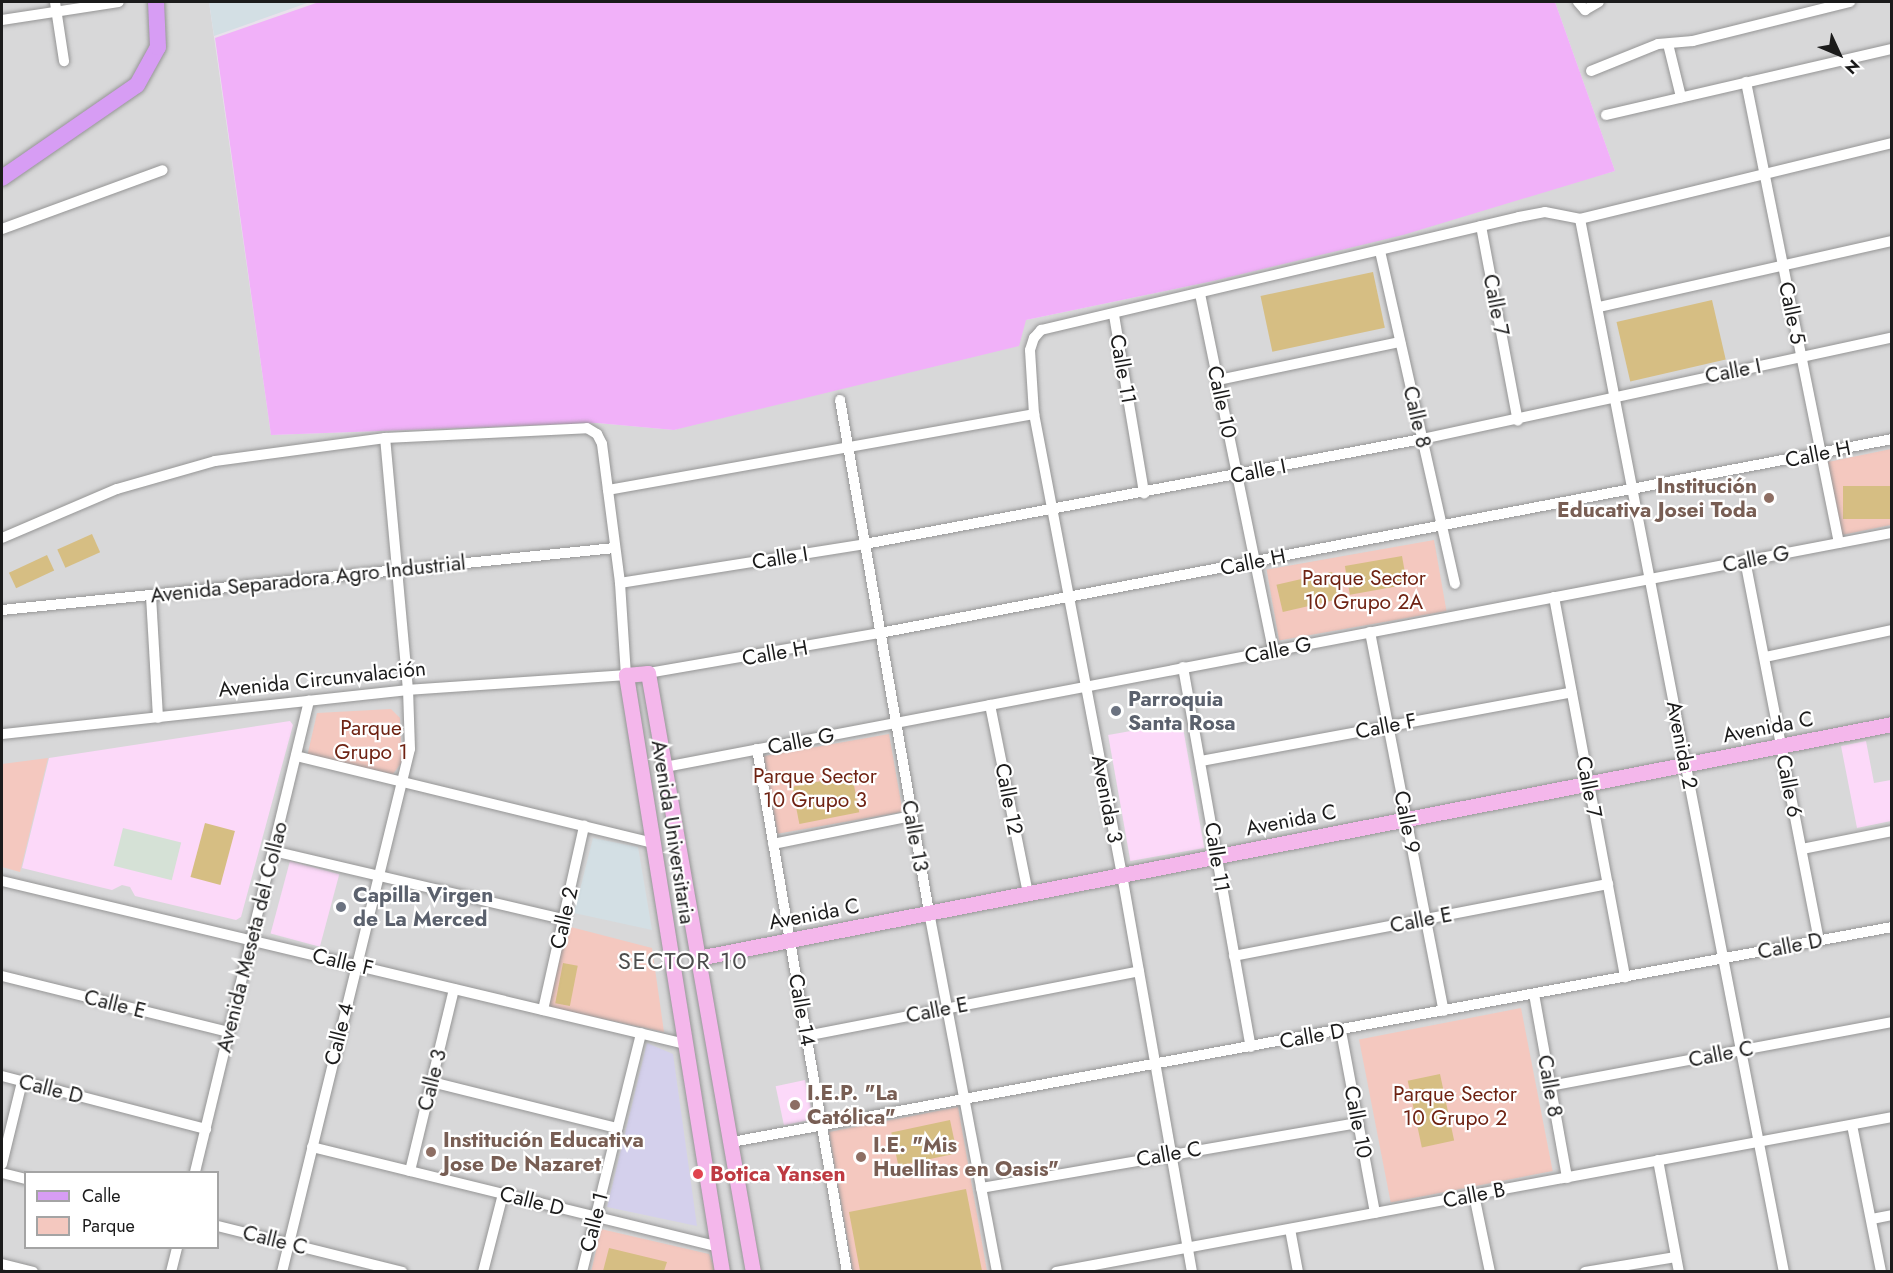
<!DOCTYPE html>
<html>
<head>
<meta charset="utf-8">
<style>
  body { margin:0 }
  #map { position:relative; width:1893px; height:1273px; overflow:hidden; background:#e9e1ec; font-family:Jost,sans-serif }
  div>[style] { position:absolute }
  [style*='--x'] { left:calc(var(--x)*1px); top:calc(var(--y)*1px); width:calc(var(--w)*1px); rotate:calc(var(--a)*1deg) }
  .residential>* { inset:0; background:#d8d8d9 }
  .commercial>* { inset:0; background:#d4d0ec }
  .industrial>* { inset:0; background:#d3dfe4 }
  .education>* { inset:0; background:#fcd9f9; transform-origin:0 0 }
  .sand>* { inset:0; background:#f1b1f9 }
  .park>* { inset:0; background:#f4c8bf; transform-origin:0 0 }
  .pitch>* { inset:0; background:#d6be83; transform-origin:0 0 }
  .plaza>* { inset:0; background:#d5e1d6; transform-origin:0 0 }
  .roads { filter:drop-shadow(0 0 2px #959595) drop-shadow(0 0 2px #959595) }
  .street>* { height:10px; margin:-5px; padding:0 5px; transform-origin:5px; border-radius:5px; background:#fff }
  .secondary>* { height:15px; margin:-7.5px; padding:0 7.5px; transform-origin:7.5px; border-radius:7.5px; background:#f4b7eb }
  .primary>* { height:16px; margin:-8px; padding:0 8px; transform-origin:8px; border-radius:8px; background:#d79df4 }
  .dots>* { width:16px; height:16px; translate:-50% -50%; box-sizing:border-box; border:3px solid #fff; border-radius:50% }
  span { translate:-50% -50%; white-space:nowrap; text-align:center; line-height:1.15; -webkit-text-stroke:4.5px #fff; paint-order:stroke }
  .street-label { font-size:21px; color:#1b1b1b }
  .education-label { font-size:21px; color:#785e54; font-weight:700 }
  .right { translate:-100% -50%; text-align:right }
  .left { translate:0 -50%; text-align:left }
  .park-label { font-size:21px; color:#6f2313 }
  .worship-label { font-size:21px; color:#5b616d; font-weight:700 }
  .health-label { font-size:21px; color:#be3a42; font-weight:700 }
  .quarter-label { font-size:24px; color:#4e4e4e; letter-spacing:1.5px }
  .frame { position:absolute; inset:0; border:3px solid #1b1b1b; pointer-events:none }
  .legend { position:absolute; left:24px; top:1171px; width:195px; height:78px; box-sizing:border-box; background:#fff; border:2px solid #a4a4a4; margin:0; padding:8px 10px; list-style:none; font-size:18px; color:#1b1b1b }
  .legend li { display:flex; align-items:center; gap:12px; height:30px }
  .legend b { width:30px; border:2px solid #a4a4a4 }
  .north { position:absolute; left:1809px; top:24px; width:60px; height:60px; -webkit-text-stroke:4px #fff; paint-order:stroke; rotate:134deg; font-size:16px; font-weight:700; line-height:24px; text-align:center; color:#1b1b1b }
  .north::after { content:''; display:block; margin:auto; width:21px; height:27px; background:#1b1b1b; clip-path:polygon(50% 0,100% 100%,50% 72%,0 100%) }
</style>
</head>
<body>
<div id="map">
  <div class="residential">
    <i style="clip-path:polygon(evenodd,2px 2px,209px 2px,271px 435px,597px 423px,674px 430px,1026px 320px,1213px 281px,1615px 171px,1555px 2px,1891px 2px,1891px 1271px,2px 1272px,2px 2px,26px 1172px,218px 1172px,218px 1248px,26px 1248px,26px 1172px)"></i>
  </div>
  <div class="commercial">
    <i style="clip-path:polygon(647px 1043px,673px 1054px,697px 1226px,607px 1207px)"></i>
  </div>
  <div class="industrial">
    <i style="clip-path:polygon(209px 2px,310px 2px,214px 36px)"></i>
    <i style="clip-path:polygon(593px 838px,638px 847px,652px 930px,574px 913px)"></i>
  </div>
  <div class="education">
    <i style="clip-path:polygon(290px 721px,293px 725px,241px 917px,236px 920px,135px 896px,130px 887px,122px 885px,112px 890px,22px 868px,49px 758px)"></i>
    <i style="left:1182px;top:722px;width:128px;height:75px;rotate:80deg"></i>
    <i style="clip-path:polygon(1866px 741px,1874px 783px,1891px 780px,1891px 821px,1857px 828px,1841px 746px)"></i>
    <i style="left:290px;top:861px;width:51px;height:75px;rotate:15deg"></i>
    <i style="left:805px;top:1080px;width:40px;height:30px;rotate:78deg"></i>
  </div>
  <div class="sand">
    <i style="clip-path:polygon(319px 2px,1555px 2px,1615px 171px,1403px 235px,1213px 281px,1026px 320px,1019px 346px,674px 430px,597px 423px,271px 435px,215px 38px)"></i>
  </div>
  <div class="park">
    <i style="clip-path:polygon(1891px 449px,1891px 525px,1842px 535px,1828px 462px)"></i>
    <i style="left:1434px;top:540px;width:72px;height:170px;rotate:80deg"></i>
    <i style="clip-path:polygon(391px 709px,400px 718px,402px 762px,393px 774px,307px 757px,317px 713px)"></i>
    <i style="left:889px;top:734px;width:79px;height:127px;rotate:80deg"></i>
    <i style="clip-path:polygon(48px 758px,20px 872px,2px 867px,2px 764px)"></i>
    <i style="clip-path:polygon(567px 926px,652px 948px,664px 1032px,548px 1007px)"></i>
    <i style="left:1521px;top:1008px;width:166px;height:165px;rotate:79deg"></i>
    <i style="clip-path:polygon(958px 1107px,987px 1271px,853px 1271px,829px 1132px)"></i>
    <i style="clip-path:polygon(601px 1229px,709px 1254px,716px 1272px,591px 1272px)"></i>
  </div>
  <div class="pitch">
    <i style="left:1373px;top:272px;width:57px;height:115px;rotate:78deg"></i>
    <i style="left:1712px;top:300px;width:61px;height:98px;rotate:77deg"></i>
    <i style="left:1891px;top:486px;width:33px;height:48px;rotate:90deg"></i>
    <i style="left:92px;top:534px;width:20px;height:38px;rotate:66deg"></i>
    <i style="left:47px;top:555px;width:17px;height:42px;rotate:65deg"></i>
    <i style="left:1402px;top:556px;width:29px;height:58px;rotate:80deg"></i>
    <i style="left:1332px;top:572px;width:28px;height:57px;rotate:77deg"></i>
    <i style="left:852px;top:775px;width:38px;height:61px;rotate:79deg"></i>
    <i style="left:205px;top:823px;width:31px;height:56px;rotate:15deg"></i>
    <i style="left:563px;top:963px;width:15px;height:41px;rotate:11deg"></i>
    <i style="left:1440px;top:1074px;width:68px;height:33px;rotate:78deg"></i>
    <i style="left:950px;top:1120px;width:34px;height:60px;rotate:78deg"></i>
    <i style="clip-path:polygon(966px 1189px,982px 1271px,860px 1271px,849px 1212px)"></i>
    <i style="clip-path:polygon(609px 1248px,667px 1262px,664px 1271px,603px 1271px)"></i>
  </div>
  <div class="plaza">
    <i style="left:123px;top:828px;width:60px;height:39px;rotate:14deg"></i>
  </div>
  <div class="roads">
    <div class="street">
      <i style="--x:55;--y:2;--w:60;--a:81.3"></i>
      <i style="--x:1578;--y:2;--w:11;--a:49"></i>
      <i style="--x:1585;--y:10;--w:16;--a:-30"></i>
      <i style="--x:2;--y:20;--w:118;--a:-8.7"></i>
      <i style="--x:1668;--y:44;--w:55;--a:76.2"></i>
      <i style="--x:1591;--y:71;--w:72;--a:-21.9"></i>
      <i style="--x:1658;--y:44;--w:35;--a:-5"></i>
      <i style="--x:1693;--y:41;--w:162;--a:-14"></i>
      <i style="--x:1746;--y:82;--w:470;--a:78.6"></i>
      <i style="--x:1606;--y:115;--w:294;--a:-13"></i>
      <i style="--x:1580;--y:219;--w:1073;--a:79.04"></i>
      <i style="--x:1481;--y:226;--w:198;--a:79.3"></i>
      <i style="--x:2;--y:229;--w:171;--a:-20.1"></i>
      <i style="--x:1380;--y:251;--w:341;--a:77.3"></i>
      <i style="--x:1200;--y:294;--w:364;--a:78.4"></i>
      <i style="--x:1599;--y:307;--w:300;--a:-12.7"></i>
      <i style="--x:1114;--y:315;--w:181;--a:80.4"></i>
      <i style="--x:1218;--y:380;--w:186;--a:-11.8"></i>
      <i style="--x:840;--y:400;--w:520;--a:80.14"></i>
      <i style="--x:929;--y:912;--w:366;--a:79.3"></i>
      <i style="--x:608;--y:490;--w:433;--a:-10.1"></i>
      <i style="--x:2;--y:538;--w:125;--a:-23.1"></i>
      <i style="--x:117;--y:489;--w:102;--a:-15.9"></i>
      <i style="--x:215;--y:461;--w:172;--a:-7.7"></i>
      <i style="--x:385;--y:438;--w:202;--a:-2.8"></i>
      <i style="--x:587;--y:428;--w:12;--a:31"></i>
      <i style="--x:597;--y:434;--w:11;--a:63"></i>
      <i style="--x:602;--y:444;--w:140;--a:82.6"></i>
      <i style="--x:620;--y:583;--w:92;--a:86.3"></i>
      <i style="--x:626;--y:675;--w:219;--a:176.1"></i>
      <i style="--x:408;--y:690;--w:408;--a:173.8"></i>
      <i style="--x:1745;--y:560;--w:387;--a:79"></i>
      <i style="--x:620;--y:583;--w:248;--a:-9"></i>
      <i style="--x:865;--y:544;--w:567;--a:-10.68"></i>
      <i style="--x:1422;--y:439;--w:481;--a:-12.2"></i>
      <i style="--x:151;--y:596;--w:122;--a:86.7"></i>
      <i style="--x:1554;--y:597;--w:387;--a:79.4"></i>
      <i style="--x:2;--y:610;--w:616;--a:-5.78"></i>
      <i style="--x:1370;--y:632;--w:386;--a:79"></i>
      <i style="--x:1765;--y:657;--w:130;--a:-12"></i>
      <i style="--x:1183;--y:667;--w:386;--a:79.9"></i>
      <i style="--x:648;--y:673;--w:235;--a:-9.8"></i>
      <i style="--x:880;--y:633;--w:1030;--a:-10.85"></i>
      <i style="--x:990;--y:705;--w:192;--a:78.6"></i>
      <i style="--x:757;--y:749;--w:531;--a:80.24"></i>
      <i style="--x:296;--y:756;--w:367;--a:13.7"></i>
      <i style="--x:1201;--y:761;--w:377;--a:-10.5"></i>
      <i style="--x:665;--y:767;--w:1249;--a:-10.8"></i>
      <i style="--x:773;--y:844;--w:142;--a:-11.4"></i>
      <i style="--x:1802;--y:849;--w:92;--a:-11.3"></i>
      <i style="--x:273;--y:851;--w:298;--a:13.2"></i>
      <i style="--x:2;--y:881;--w:702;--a:13.42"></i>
      <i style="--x:1234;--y:956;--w:381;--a:-10.9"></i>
      <i style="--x:2;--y:976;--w:234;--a:13.9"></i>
      <i style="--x:1534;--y:994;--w:187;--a:79.8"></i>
      <i style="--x:543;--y:1010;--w:189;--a:-77.4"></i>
      <i style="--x:1341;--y:1031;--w:185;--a:79.4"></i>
      <i style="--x:806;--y:1036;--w:339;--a:-11"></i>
      <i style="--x:2;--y:1076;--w:211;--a:14.6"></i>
      <i style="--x:432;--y:1082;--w:191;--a:14"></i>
      <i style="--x:1550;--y:1086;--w:348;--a:-10.6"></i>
      <i style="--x:1852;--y:1125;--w:150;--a:78.8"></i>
      <i style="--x:732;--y:1142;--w:1180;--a:-10.5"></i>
      <i style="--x:312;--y:1147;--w:418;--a:13.8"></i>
      <i style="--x:1658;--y:1160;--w:114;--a:79.4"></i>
      <i style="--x:2;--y:1164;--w:84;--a:-76.3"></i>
      <i style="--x:410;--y:1171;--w:187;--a:-76.4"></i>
      <i style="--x:195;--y:1172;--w:485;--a:-76.4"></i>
      <i style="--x:2;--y:1173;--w:25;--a:14"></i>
      <i style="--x:981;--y:1188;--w:383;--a:-9.8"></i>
      <i style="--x:1474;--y:1195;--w:79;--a:78.3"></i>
      <i style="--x:1872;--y:1219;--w:20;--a:-11"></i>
      <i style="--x:218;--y:1226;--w:190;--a:14"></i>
      <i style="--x:1290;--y:1229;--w:44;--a:79.5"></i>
      <i style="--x:2;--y:1264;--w:32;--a:14"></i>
      <i style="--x:171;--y:1272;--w:25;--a:-76"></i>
      <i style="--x:282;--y:1272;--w:538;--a:-76.25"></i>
      <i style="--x:410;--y:749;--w:59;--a:-91.9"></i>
      <i style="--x:408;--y:690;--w:253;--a:-95.2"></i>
      <i style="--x:483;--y:1272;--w:81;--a:-75.6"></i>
      <i style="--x:582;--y:1272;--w:246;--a:-76.1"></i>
      <i style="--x:1056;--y:1272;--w:850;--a:-10.5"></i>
      <i style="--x:1192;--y:1272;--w:403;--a:-100"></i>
      <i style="--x:1122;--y:875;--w:469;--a:-100.8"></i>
      <i style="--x:1034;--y:414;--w:64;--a:-93.6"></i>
      <i style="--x:1030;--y:350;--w:13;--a:-72"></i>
      <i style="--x:1034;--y:338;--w:11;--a:-49"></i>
      <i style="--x:1041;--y:330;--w:491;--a:-13.3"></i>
      <i style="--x:1519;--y:217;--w:26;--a:-11"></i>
      <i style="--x:1545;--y:212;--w:36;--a:11"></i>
      <i style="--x:1580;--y:219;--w:321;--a:-13.7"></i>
      <i style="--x:1585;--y:1272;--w:92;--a:-9.4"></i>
    </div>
    <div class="secondary">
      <i style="--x:698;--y:958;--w:1217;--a:-11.09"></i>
      <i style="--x:722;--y:1272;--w:605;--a:-99.14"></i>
      <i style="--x:626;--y:675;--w:22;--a:-5"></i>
      <i style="--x:648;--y:673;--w:608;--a:80.06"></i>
    </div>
    <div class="primary">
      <i style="--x:2;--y:178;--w:164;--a:-34.6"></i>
      <i style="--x:137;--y:85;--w:43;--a:-61.1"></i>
      <i style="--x:158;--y:47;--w:45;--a:-92.5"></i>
    </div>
  </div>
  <div class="dots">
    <i style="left:1769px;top:498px;background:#8d6e63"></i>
    <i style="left:1116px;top:711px;background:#6b7280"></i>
    <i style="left:341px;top:907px;background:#6b7280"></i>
    <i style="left:795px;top:1105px;background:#8d6e63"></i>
    <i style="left:431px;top:1152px;background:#8d6e63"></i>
    <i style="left:861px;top:1157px;background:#8d6e63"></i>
    <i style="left:698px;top:1174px;background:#e0444e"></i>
  </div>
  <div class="street-label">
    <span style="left:1496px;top:305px;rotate:79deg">Calle 7</span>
    <span style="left:1792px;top:313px;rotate:78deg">Calle 5</span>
    <span style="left:1123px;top:369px;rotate:80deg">Calle 11</span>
    <span style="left:1733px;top:371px;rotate:-11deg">Calle I</span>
    <span style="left:1222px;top:402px;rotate:78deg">Calle 10</span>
    <span style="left:1417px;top:417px;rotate:77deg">Calle 8</span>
    <span style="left:1818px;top:454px;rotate:-11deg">Calle H</span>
    <span style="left:1258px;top:471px;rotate:-11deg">Calle I</span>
    <span style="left:780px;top:558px;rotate:-9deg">Calle I</span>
    <span style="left:1756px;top:559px;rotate:-11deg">Calle G</span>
    <span style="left:1253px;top:562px;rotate:-11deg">Calle H</span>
    <span style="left:308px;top:579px;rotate:-6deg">Avenida Separadora Agro Industrial</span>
    <span style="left:1278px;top:650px;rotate:-11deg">Calle G</span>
    <span style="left:775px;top:653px;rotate:-10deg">Calle H</span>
    <span style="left:322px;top:679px;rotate:-6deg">Avenida Circunvalación</span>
    <span style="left:1386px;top:726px;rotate:-11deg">Calle F</span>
    <span style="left:1768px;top:727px;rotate:-11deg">Avenida C</span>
    <span style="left:801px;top:741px;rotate:-11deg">Calle G</span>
    <span style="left:1682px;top:745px;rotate:79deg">Avenida 2</span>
    <span style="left:1789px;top:786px;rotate:79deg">Calle 6</span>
    <span style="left:1589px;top:787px;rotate:79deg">Calle 7</span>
    <span style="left:1009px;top:799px;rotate:79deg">Calle 12</span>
    <span style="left:1107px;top:799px;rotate:79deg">Avenida 3</span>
    <span style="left:1291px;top:820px;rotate:-11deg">Avenida C</span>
    <span style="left:1407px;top:822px;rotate:79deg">Calle 9</span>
    <span style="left:673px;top:832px;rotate:81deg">Avenida Universitaria</span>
    <span style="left:915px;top:836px;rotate:80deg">Calle 13</span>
    <span style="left:1217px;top:857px;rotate:81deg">Calle 11</span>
    <span style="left:814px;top:914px;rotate:-11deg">Avenida C</span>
    <span style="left:564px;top:918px;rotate:-77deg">Calle 2</span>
    <span style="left:1421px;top:920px;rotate:-11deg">Calle E</span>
    <span style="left:252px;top:937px;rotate:-76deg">Avenida Meseta del Collao</span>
    <span style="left:1790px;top:946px;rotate:-11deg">Calle D</span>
    <span style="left:343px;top:962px;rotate:13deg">Calle F</span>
    <span style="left:115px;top:1004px;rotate:14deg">Calle E</span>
    <span style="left:802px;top:1010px;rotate:80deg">Calle 14</span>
    <span style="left:937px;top:1010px;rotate:-11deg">Calle E</span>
    <span style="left:339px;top:1034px;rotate:-76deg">Calle 4</span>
    <span style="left:1312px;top:1036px;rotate:-10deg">Calle D</span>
    <span style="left:1721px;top:1054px;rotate:-11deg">Calle C</span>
    <span style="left:432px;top:1080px;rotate:-76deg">Calle 3</span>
    <span style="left:1550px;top:1086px;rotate:80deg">Calle 8</span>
    <span style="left:51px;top:1089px;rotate:14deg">Calle D</span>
    <span style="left:1358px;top:1122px;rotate:79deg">Calle 10</span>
    <span style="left:1169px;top:1154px;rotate:-10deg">Calle C</span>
    <span style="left:1474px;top:1195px;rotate:-11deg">Calle B</span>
    <span style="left:532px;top:1201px;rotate:14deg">Calle D</span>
    <span style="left:594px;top:1222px;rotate:-76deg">Calle 1</span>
    <span style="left:275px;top:1240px;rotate:14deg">Calle C</span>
  </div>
  <div class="education-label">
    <span class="right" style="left:1757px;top:498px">Institución<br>Educativa Josei Toda</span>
    <span class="left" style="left:807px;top:1105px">I.E.P. "La<br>Católica"</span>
    <span class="left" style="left:443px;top:1152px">Institución Educativa<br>Jose De Nazaret</span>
    <span class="left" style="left:873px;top:1157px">I.E. "Mis<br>Huellitas en Oasis"</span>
  </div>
  <div class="park-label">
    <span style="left:1364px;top:590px">Parque Sector<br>10 Grupo 2A</span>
    <span style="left:371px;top:740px">Parque<br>Grupo 1</span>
    <span style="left:815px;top:788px">Parque Sector<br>10 Grupo 3</span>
    <span style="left:1455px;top:1106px">Parque Sector<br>10 Grupo 2</span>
  </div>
  <div class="worship-label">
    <span class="left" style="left:1128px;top:711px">Parroquia<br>Santa Rosa</span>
    <span class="left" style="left:353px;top:907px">Capilla Virgen<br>de La Merced</span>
  </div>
  <div class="health-label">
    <span class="left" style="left:710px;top:1174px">Botica Yansen</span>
  </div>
  <div class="quarter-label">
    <span style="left:683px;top:961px">SECTOR 10</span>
  </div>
  <div class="frame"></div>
  <ul class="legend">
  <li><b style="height:8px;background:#d79df4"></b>Calle</li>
  <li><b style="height:16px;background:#f4c8bf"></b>Parque</li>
  </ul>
  <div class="north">N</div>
</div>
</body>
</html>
